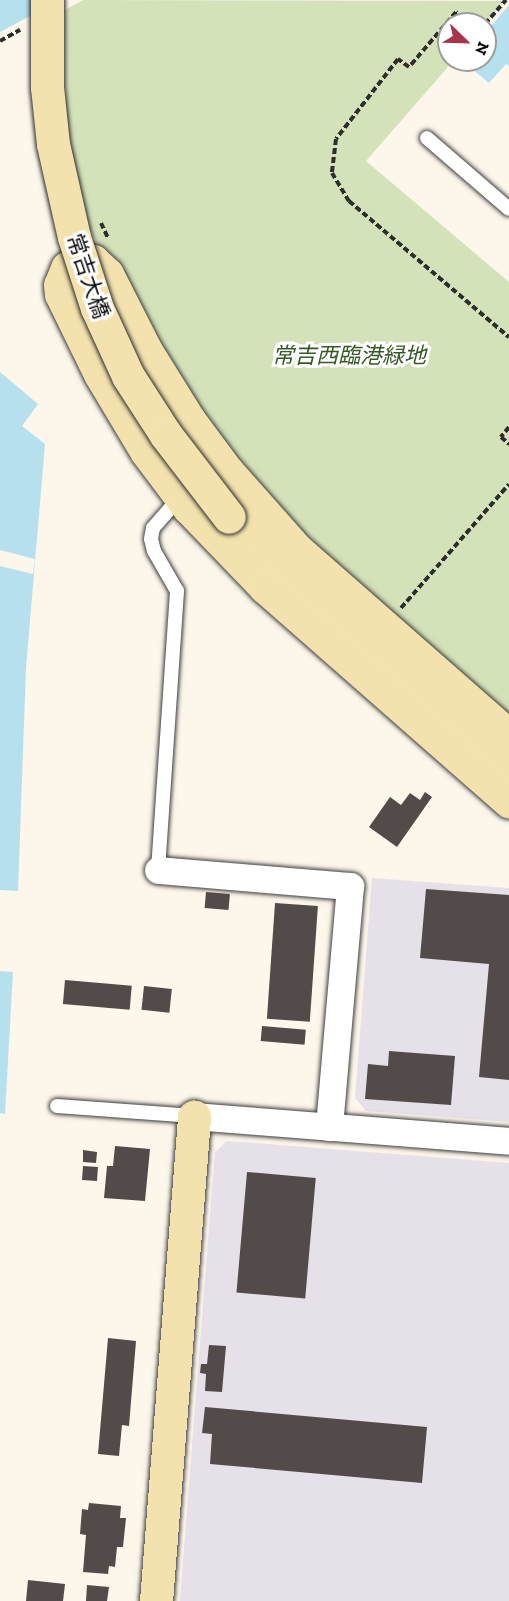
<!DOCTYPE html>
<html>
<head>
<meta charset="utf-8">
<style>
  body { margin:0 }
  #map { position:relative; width:509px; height:1601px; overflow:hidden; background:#fcf6eb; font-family:"Zilla Slab","Noto Sans JP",serif }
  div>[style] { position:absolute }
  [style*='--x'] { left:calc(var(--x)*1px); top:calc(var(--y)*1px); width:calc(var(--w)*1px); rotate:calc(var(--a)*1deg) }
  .industrial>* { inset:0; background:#e6e0e9 }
  .green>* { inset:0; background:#d4e2ba }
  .water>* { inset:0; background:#b6e0ed }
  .pier>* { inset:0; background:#fcf6eb }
  .building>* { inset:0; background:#524b49; transform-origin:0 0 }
  .path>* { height:4px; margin-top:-2px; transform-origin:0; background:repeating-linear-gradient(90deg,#2d2d2d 0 6px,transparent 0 9px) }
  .roads { filter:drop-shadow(0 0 2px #3e3e3e) drop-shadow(0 0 2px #3e3e3e) }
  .lane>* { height:14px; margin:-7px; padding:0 7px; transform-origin:7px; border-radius:7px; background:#fff }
  .street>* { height:27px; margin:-13.5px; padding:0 13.5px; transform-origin:13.5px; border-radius:13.5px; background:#fff }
  .secondary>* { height:33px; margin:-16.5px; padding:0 16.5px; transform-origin:16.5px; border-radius:16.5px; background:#f4e2ae }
  .bridges { filter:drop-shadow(0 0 2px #2d2d2d) drop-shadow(0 0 2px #2d2d2d) }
  .secondary-bridge>* { height:33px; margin:-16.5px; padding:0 16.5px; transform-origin:16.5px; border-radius:16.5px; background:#f4e2ae }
  span { translate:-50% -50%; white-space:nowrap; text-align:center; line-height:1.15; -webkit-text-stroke:6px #fff; paint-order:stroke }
  .street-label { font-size:22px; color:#0b0b0b }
  .park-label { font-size:22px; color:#375925; font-style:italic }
  .north { position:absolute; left:437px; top:12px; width:60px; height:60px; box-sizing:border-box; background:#fff; border:2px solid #9d9d9d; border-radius:50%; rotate:113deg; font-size:16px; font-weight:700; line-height:24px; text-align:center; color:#0b0b0b }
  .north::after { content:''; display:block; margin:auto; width:21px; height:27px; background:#a7364c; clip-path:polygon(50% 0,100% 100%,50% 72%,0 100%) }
</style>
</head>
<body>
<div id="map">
  <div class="industrial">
    <i style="clip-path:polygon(372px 878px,509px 888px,509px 1122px,366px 1111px,355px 1098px)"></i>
    <i style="clip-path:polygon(227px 1141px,509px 1163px,509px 1601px,180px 1601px,215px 1152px)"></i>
  </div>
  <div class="green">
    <i style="clip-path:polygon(83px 0,505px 1px,485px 24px,449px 24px,449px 60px,454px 60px,366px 161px,509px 282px,509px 730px,438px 669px,210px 439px,103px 256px,80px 207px,66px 114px,65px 10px)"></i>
  </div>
  <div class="water">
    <i style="clip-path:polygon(0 0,60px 0,0 32px)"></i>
    <i style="clip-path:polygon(509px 5px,509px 66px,506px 64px,489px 83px,471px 68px,479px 60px,485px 60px,489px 48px,485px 33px)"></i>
    <i style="clip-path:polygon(0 372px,38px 404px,22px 426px,45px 444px,26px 668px,18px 891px,0 890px)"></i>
    <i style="clip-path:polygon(0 971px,13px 972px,5px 1114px,0 1113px)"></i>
  </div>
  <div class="pier">
    <i style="clip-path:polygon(0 550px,35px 559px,33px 574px,0 566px)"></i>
  </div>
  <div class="building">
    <i style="clip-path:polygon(425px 792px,432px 797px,397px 847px,369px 827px,390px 797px,401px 805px,410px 793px,420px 800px)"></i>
    <i style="clip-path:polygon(426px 889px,509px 895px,509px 1080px,479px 1077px,489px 964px,420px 958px)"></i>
    <i style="left:206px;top:892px;width:24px;height:16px;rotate:5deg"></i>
    <i style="left:275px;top:903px;width:43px;height:116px;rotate:4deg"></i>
    <i style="left:65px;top:980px;width:67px;height:24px;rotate:5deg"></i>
    <i style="left:144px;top:986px;width:28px;height:24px;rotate:6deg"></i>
    <i style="left:262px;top:1026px;width:44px;height:15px;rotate:5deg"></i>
    <i style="clip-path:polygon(389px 1051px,455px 1056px,451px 1105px,365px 1099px,368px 1064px,388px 1066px)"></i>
    <i style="clip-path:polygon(115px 1146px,150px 1149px,145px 1201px,104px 1198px,107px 1166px,113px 1166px)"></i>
    <i style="clip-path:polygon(83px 1150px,97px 1152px,96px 1163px,83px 1162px)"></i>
    <i style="left:83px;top:1166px;width:15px;height:14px;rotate:4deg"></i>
    <i style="left:247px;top:1172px;width:69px;height:121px;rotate:5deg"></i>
    <i style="clip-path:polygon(108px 1338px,136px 1341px,129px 1426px,122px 1425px,119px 1456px,98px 1454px)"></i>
    <i style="clip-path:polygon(209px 1345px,226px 1346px,222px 1392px,205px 1391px,206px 1374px,200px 1373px,201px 1364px,207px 1364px)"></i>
    <i style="clip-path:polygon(205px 1407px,427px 1427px,422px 1483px,210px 1464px,212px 1434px,202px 1433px)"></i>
    <i style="clip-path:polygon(89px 1503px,121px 1506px,120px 1518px,126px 1518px,123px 1547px,117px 1547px,115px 1567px,109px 1566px,108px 1574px,83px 1572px,86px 1535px,80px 1534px,82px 1509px,88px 1510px)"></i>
    <i style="clip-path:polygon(28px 1580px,65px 1584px,63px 1601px,26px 1601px)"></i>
    <i style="clip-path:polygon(87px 1585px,109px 1587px,107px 1601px,86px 1601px)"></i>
  </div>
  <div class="path">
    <i style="--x:471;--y:24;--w:19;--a:-141"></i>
    <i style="--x:456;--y:12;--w:72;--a:130.5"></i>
    <i style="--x:409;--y:67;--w:14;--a:-144"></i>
    <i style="--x:398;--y:59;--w:101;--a:127.8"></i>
    <i style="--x:336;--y:139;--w:34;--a:97"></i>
    <i style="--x:332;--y:173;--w:33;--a:59"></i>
    <i style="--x:349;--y:201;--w:210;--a:40.4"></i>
    <i style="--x:485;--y:24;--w:32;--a:-49"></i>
    <i style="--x:0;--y:41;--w:23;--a:-29"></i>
    <i style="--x:101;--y:223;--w:17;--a:65"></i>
    <i style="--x:509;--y:427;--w:13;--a:129"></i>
    <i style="--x:501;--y:437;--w:11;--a:41"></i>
    <i style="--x:401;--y:608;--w:164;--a:-48.9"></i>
  </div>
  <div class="roads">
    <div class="lane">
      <i style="--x:427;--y:138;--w:108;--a:40.9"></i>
      <i style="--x:158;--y:870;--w:280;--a:-86.1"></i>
      <i style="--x:177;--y:591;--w:46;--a:-119.9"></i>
      <i style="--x:154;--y:551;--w:12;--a:-104"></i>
      <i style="--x:151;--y:539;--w:11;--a:-80"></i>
      <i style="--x:153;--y:528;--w:41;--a:-48.9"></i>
      <i style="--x:57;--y:1106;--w:137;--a:4.2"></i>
    </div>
    <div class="street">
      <i style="--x:158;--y:870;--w:193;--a:4.8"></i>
      <i style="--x:350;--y:886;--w:242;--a:95"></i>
      <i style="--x:194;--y:1116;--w:316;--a:4.5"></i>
    </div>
    <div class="secondary">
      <i style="--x:229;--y:517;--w:80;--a:44.5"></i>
      <i style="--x:286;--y:573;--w:296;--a:41.2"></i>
      <i style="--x:509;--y:736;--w:282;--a:-138.7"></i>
      <i style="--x:297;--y:550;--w:106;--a:-131.5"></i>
      <i style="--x:227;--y:471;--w:64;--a:-126.7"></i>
      <i style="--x:189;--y:420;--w:84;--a:-121.8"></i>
      <i style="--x:145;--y:349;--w:84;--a:-116.9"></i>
      <i style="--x:107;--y:274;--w:19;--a:-137"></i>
      <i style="--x:93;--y:261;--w:16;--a:180"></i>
      <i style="--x:77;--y:261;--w:12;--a:145"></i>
      <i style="--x:67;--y:268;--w:18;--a:112"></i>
      <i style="--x:60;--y:285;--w:9;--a:84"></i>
      <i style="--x:61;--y:294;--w:89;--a:64"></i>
      <i style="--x:100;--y:374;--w:90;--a:59.1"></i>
      <i style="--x:146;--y:451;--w:71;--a:53"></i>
      <i style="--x:189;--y:508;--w:110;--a:46.1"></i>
      <i style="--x:265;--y:587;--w:325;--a:41.3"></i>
      <i style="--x:156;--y:1601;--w:486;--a:-85.5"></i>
    </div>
  </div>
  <div class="bridges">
    <div class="secondary-bridge">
      <i style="--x:47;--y:0;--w:87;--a:90"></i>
      <i style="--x:47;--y:87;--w:57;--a:84"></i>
      <i style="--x:53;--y:144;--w:95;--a:77.3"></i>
      <i style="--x:74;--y:237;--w:75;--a:72.1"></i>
      <i style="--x:97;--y:308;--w:75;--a:65.5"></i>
      <i style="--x:128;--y:376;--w:70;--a:57.2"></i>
      <i style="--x:166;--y:435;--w:103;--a:52.5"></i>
    </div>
  </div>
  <div class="street-label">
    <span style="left:88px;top:276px;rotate:71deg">常吉大橋</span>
  </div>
  <div class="park-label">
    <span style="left:349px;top:356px">常吉西臨港緑地</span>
  </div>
  <div class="north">N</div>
</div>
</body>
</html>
